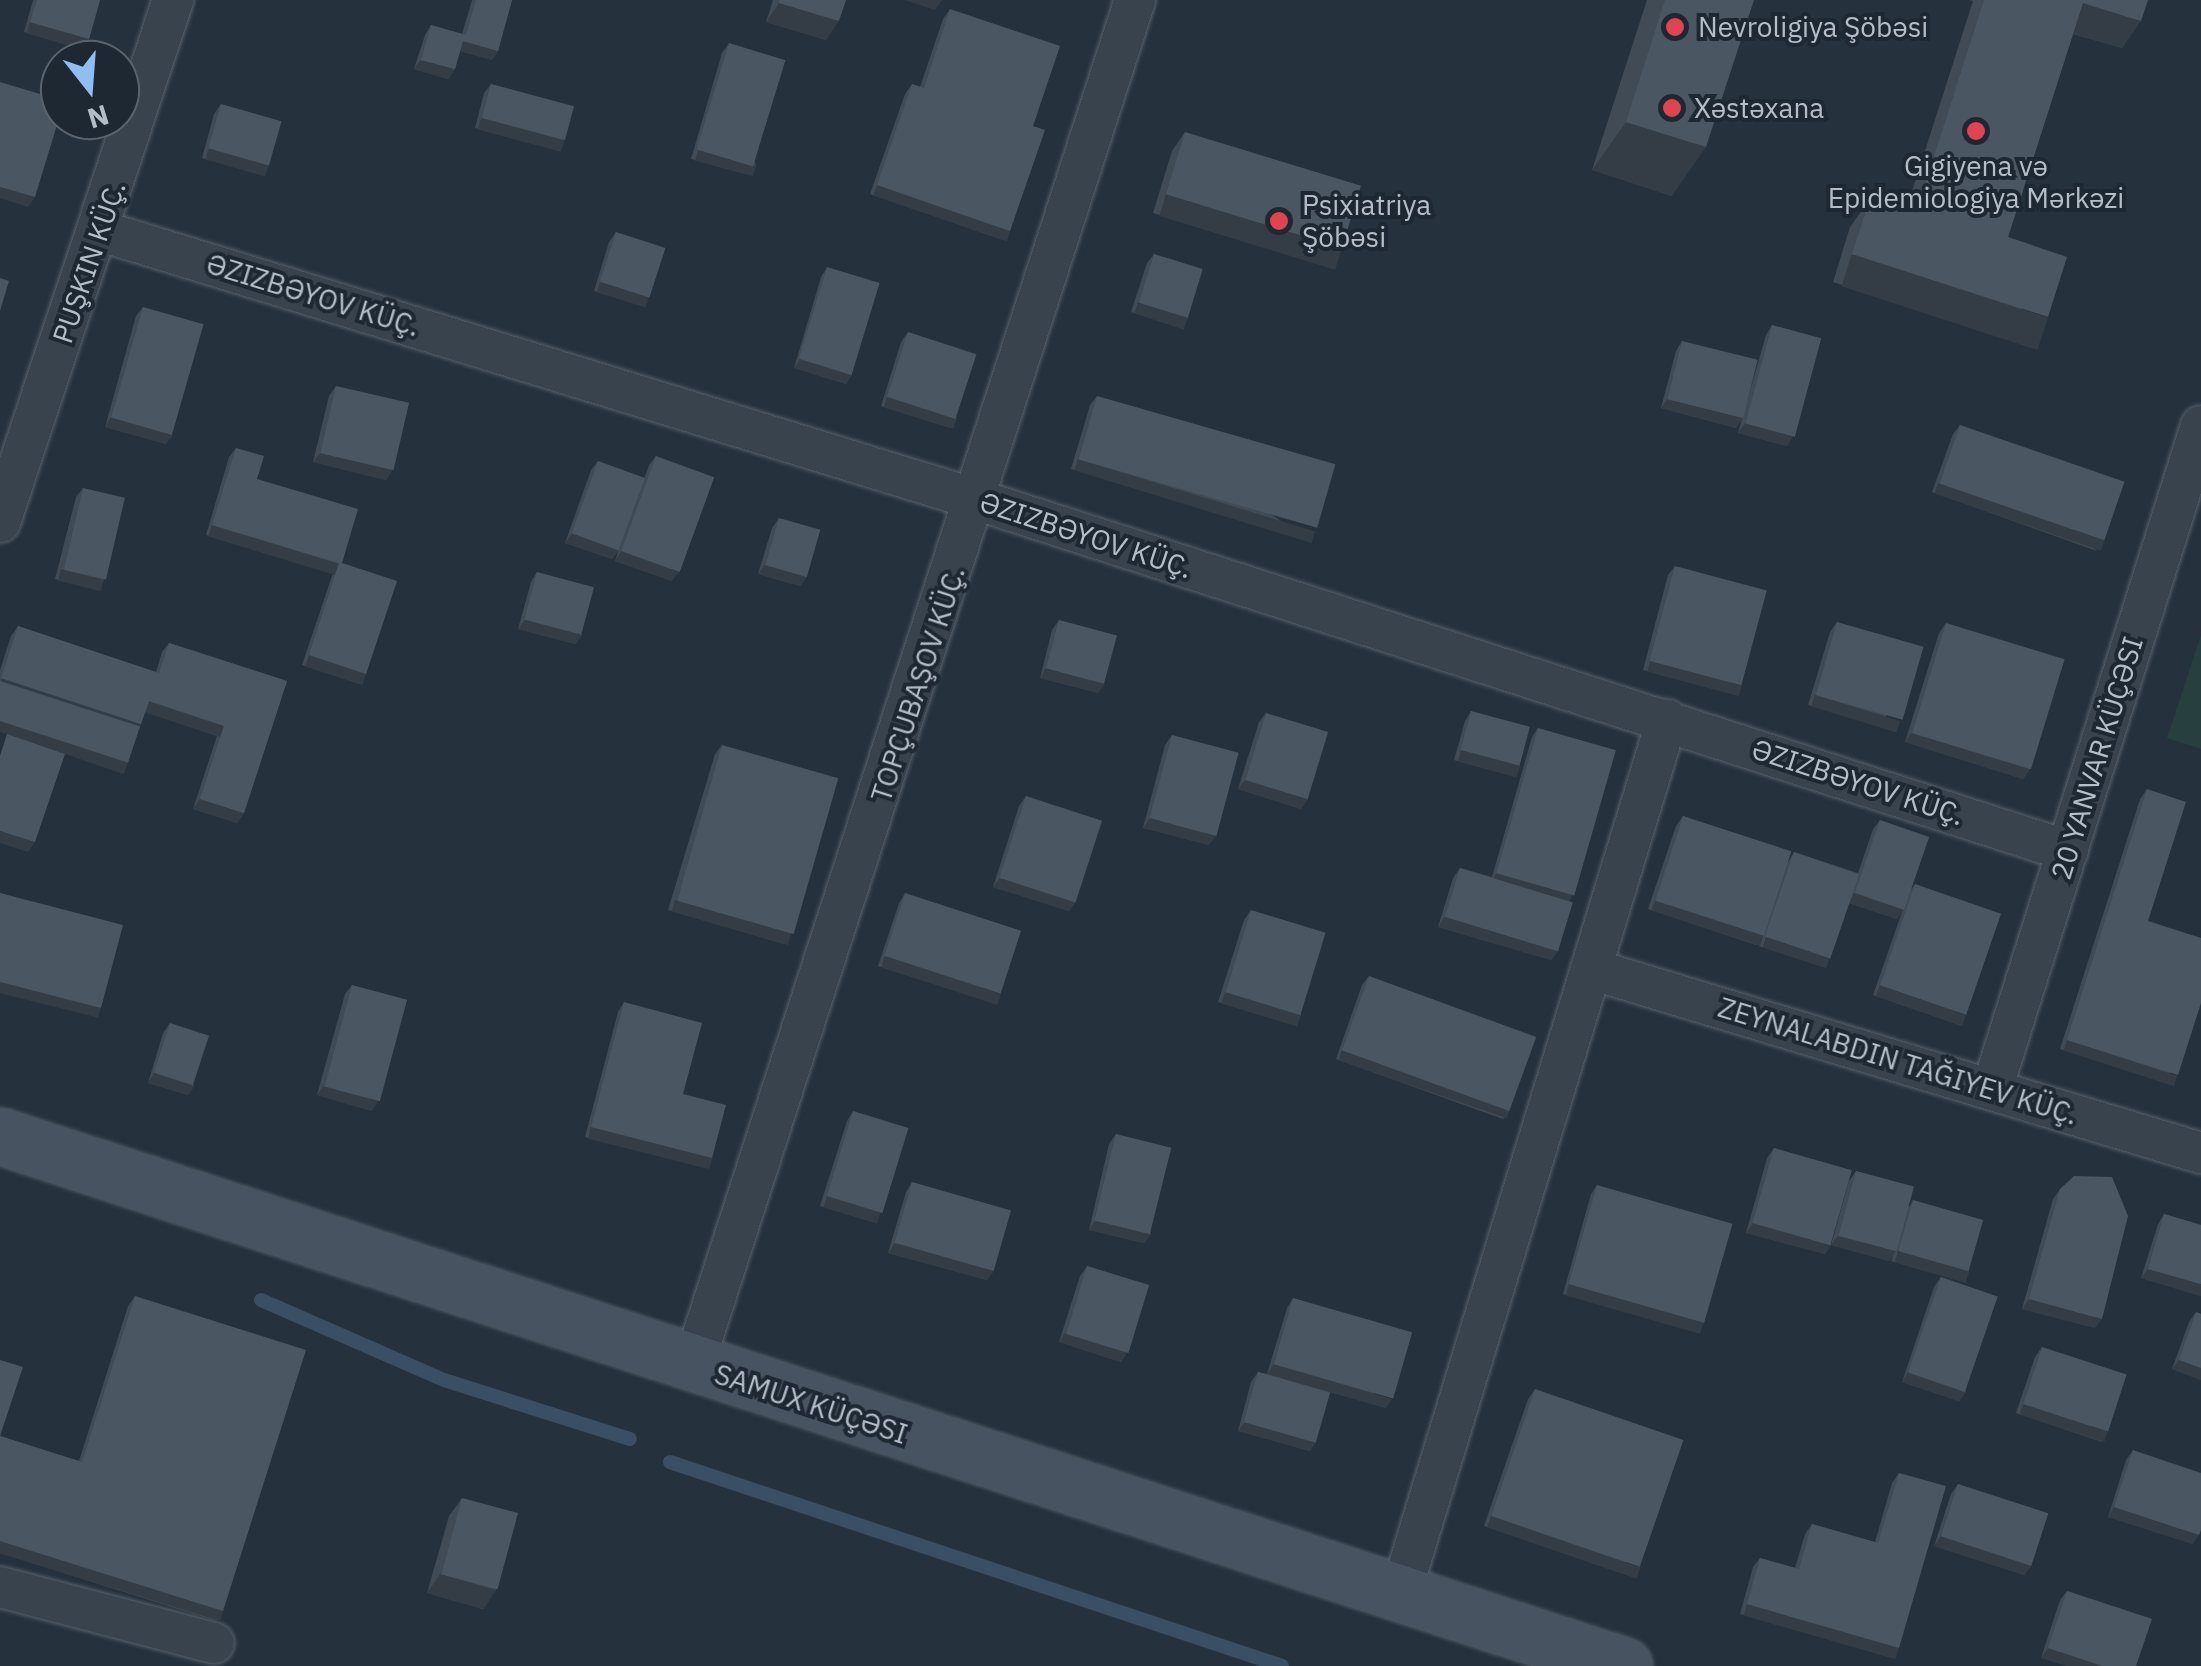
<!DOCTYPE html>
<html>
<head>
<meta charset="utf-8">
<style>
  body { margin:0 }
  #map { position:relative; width:2201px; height:1666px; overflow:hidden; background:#25313d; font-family:"IBM Plex Sans",sans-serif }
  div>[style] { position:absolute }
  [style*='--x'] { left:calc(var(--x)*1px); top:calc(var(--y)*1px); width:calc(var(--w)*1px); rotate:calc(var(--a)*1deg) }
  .green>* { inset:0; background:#283f3f }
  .stream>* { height:14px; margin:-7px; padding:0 7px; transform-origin:7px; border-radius:7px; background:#3a4e64 }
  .roads { filter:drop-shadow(0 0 2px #57616b) drop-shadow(0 0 2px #57616b) }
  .street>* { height:40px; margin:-20px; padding:0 20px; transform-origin:20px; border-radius:20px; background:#39434d }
  .secondary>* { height:55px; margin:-27.5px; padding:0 27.5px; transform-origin:27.5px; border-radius:27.5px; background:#475360 }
  .wall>* { inset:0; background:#404b55 }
  .shaded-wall>* { inset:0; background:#343d45; transform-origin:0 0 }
  .building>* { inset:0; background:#4a5763; transform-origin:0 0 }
  .dots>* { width:28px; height:28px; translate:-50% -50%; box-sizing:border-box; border:5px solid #1e2832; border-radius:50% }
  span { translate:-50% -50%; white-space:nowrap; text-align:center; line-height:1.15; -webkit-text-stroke:8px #1e2832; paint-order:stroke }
  .poi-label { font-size:28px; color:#b5bec8 }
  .left { translate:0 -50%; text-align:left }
  .street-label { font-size:28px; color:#b5bec8 }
  .north { position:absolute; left:40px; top:40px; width:100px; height:100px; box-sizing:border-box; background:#1e2832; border:2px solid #5a646e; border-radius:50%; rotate:163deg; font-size:28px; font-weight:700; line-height:40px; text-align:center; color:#b5bec8 }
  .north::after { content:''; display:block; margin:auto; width:35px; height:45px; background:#8fbef3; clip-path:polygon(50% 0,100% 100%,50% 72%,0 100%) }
</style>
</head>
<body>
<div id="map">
  <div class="green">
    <i style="clip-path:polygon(2201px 635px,2201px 749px,2167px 738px)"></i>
  </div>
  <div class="stream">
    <i style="--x:261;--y:1300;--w:200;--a:23.6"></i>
    <i style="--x:444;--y:1380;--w:195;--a:17.6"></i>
    <i style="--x:670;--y:1462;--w:645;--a:18.43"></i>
  </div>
  <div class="roads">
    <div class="street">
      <i style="--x:101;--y:231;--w:917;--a:17.05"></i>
      <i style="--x:978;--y:500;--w:1145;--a:17.85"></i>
      <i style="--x:0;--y:522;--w:550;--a:-71.66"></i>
      <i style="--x:1594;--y:970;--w:634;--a:16.78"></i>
      <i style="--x:1992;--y:1089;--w:695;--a:-72.5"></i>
      <i style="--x:693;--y:1366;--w:1436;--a:-72.07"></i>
      <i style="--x:0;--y:1587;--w:221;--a:14.7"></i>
      <i style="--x:1401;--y:1592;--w:912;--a:-73.04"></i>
    </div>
    <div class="secondary">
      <i style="--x:0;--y:1136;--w:1708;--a:18.07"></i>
    </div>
  </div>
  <div class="wall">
    <i style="clip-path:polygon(33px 0,100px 0,89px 39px,82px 49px,24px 32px)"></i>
    <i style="clip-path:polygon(472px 0,512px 0,498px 51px,492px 60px,460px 51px,455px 69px,448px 79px,414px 69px,425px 35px,431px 25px,462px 34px)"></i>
    <i style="clip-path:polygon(773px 0,846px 0,826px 40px,766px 22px)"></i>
    <i style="clip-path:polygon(1647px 0,1754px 0,1672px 196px,1592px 170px)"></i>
    <i style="clip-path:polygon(1970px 0,2148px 0,2122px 48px,2073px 34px,2008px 237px,2029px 344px,1833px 282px,1850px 227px,1870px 199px,1906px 210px,1973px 1px)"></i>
    <i style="clip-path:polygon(950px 9px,1033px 126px,1003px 240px,870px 194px,905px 94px,912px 84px,920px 87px,943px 19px)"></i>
    <i style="clip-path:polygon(729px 43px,756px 166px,749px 175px,691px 159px,722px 53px)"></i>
    <i style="clip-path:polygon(491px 84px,564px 140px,558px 150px,475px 128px,484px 93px)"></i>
    <i style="clip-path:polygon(221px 104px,263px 175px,202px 158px,214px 114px)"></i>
    <i style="clip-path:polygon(1185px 132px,1328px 267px,1153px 213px,1172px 151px)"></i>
    <i style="clip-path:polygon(616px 232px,649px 297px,643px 306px,594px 291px,609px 242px)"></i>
    <i style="clip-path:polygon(1154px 254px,1188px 318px,1181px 328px,1131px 312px,1147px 263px)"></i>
    <i style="clip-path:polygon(827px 267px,852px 374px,846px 384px,794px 368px,821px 277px)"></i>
    <i style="clip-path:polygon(143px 307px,166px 444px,105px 427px,136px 316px)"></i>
    <i style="clip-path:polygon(1772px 325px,1793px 436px,1787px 446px,1738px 433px,1742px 419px,1736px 428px,1661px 408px,1676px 351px,1682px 341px,1746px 405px,1766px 335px)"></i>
    <i style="clip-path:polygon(908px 332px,950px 428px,881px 406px,901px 342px)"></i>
    <i style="clip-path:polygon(336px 386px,392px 470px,386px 480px,313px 462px,329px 396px)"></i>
    <i style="clip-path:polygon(1097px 396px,1309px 540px,1071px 469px,1090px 405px)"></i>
    <i style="clip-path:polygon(1960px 425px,2097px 551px,1932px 492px,1953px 434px)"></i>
    <i style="clip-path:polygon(236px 448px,257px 479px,342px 563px,366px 674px,360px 684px,302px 665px,333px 573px,206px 535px,229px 457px)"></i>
    <i style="clip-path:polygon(656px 456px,672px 581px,615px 561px,649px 465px)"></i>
    <i style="clip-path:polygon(598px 461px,619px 550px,612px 559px,565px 543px,591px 470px)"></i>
    <i style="clip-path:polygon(83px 488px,104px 580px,98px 590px,55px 579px,76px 497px)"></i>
    <i style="clip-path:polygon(779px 518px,807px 577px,800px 586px,758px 574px,772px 528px)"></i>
    <i style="clip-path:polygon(1675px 566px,1736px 694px,1643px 670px,1668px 575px)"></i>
    <i style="clip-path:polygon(537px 572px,582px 635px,575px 644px,518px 629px,531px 582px)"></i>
    <i style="clip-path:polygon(1059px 620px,1098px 693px,1040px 678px,1052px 630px)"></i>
    <i style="clip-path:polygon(1837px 622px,1894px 731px,1808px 705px,1830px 632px)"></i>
    <i style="clip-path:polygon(1946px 623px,2030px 769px,2023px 779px,1905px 742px,1939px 633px)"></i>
    <i style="clip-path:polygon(18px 626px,156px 672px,162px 652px,169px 643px,287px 681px,244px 813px,237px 823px,193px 809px,217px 736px,145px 712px,128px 762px,122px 771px,0 731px,0 670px,11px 636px)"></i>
    <i style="clip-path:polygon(1471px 711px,1520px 766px,1513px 776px,1454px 760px,1465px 721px)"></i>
    <i style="clip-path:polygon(1266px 713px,1308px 799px,1301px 809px,1238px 789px,1259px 722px)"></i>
    <i style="clip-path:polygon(1538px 728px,1570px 901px,1558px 951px,1551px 960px,1438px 927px,1453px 878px,1460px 868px,1492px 877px,1532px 737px)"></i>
    <i style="clip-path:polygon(1172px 735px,1209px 845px,1143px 828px,1165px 745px)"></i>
    <i style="clip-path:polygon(722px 745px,791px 934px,784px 944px,668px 910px,715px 754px)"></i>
    <i style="clip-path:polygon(2147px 789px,2148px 921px,2171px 1084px,2060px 1049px,2140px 799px)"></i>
    <i style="clip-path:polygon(1026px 796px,1076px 901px,1069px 911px,993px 887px,1019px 806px)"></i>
    <i style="clip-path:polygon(1683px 816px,1788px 862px,1794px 852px,1858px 873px,1873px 829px,1880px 820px,1910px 891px,1915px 884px,1959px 1025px,1873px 995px,1902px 912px,1897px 919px,1849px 903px,1830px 958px,1823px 967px,1759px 946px,1763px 936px,1756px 945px,1648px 909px,1676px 826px)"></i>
    <i style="clip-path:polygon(905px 893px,994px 1003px,878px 966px,899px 903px)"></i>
    <i style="clip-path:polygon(1251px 910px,1301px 1015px,1294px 1025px,1218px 1002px,1244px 920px)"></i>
    <i style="clip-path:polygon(1369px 976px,1510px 1109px,1503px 1119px,1336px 1059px,1362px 985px)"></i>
    <i style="clip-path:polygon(352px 985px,372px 1111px,317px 1095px,345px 994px)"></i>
    <i style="clip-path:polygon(624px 1002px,683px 1094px,712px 1158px,705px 1168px,585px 1137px,618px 1012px)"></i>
    <i style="clip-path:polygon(170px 1023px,194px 1086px,188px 1095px,148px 1083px,163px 1033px)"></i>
    <i style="clip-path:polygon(853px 1111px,881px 1212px,875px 1222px,820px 1206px,847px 1121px)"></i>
    <i style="clip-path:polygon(1116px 1134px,1151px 1234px,1144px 1243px,1089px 1230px,1109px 1144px)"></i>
    <i style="clip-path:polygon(1774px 1148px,1831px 1245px,1825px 1254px,1746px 1233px,1767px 1158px)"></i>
    <i style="clip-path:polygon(1856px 1171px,1909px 1207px,1913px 1200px,1969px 1271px,1962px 1281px,1891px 1261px,1893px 1256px,1889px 1261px,1831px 1245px,1849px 1181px)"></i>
    <i style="clip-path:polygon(912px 1182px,987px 1280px,888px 1253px,906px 1192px)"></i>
    <i style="clip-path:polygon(1597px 1185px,1704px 1322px,1698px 1332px,1563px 1294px,1591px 1194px)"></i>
    <i style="clip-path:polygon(2060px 1189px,2095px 1328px,2022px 1309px,2053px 1199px)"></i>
    <i style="clip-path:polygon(2164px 1214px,2201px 1225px,2201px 1296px,2141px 1278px,2158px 1224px)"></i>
    <i style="clip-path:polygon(1087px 1266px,1121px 1362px,1059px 1342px,1080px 1276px)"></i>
    <i style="clip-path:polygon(1941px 1277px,1966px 1392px,1959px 1401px,1902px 1382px,1934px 1287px)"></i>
    <i style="clip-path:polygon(135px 1296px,223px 1611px,216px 1621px,0 1553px,0 1436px,79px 1461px,128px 1306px)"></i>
    <i style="clip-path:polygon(1293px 1298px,1386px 1408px,1330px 1392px,1310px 1451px,1238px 1431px,1251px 1382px,1258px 1372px,1267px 1374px,1287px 1308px)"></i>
    <i style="clip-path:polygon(2196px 1312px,2201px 1314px,2201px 1380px,2172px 1369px,2189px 1322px)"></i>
    <i style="clip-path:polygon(2042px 1347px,2102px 1442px,2016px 1413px,2035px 1357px)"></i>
    <i style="clip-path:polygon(1535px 1389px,1633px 1577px,1484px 1526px,1528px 1399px)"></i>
    <i style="clip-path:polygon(2133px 1450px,2193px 1544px,2108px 1517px,2126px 1460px)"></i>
    <i style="clip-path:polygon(1899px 1473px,1892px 1658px,1740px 1614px,1753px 1567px,1760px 1558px,1795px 1568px,1805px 1534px,1812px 1524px,1875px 1542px,1892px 1483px)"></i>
    <i style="clip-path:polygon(1958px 1484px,2031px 1566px,2024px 1575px,1934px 1546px,1951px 1494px)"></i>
    <i style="clip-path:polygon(462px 1498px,496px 1590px,483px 1609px,427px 1593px,449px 1516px)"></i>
    <i style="clip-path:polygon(2067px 1591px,2152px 1619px,2041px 1658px,2060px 1600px)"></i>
  </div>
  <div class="shaded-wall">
    <i style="clip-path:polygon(904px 0,942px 0,935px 10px)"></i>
    <i style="clip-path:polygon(779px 3px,839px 21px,826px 40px,766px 22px)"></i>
    <i style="clip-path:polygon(2083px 3px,2141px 21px,2122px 48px,2064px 31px)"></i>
    <i style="left:30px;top:22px;width:61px;height:12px;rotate:16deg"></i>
    <i style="clip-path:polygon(463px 41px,498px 51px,492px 60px,457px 50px)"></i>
    <i style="clip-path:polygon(421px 60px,455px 69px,448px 79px,414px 69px)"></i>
    <i style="left:481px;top:118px;width:86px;height:12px;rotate:15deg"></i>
    <i style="clip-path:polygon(1626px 122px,1706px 147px,1672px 196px,1592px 170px)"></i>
    <i style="left:209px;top:148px;width:62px;height:12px;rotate:16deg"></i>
    <i style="left:698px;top:150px;width:60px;height:11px;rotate:15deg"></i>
    <i style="left:877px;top:185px;width:141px;height:11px;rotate:19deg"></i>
    <i style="clip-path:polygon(0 187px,35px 197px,28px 207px,0 198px)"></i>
    <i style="left:1166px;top:194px;width:184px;height:23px;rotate:17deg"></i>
    <i style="left:1852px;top:254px;width:206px;height:34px;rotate:18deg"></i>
    <i style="left:600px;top:282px;width:51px;height:11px;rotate:17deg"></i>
    <i style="left:1138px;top:302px;width:52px;height:12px;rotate:18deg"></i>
    <i style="clip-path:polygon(800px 359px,852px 374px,846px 384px,794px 368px)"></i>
    <i style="left:887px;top:397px;width:73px;height:11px;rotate:17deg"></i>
    <i style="clip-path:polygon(1667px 399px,1743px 418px,1736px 428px,1661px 408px)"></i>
    <i style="clip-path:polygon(111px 417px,173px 435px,166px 444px,105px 427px)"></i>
    <i style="clip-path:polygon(1745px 423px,1793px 436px,1787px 446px,1738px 433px)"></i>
    <i style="clip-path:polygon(320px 453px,392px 470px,386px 480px,313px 462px)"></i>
    <i style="left:1078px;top:459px;width:248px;height:12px;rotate:17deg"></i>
    <i style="left:1938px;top:483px;width:176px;height:11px;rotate:19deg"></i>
    <i style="left:212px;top:525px;width:133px;height:12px;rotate:17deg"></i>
    <i style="clip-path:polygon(572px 533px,619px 550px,612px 559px,565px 543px)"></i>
    <i style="clip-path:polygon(621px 551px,679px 572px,672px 581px,615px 561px)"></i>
    <i style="clip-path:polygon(765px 565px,807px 577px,800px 586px,758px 574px)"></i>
    <i style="left:61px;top:569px;width:44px;height:12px;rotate:14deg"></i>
    <i style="clip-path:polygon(525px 620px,582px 635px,575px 644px,518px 629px)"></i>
    <i style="left:309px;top:655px;width:60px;height:12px;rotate:18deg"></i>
    <i style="left:1650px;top:661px;width:95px;height:11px;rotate:15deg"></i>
    <i style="clip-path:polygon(1046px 668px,1105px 684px,1098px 693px,1040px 678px)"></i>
    <i style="clip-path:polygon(1px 678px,141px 724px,135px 733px,0 690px)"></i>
    <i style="left:1815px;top:695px;width:89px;height:12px;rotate:17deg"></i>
    <i style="left:149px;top:701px;width:79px;height:12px;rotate:18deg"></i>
    <i style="left:0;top:719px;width:135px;height:12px;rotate:19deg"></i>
    <i style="clip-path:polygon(1911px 733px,2030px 769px,2023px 779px,1905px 742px)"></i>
    <i style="left:1461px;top:750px;width:61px;height:12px;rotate:15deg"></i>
    <i style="clip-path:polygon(1245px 780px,1308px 799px,1301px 809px,1238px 789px)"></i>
    <i style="clip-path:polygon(200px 799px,244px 813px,237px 823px,193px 809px)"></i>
    <i style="clip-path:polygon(1150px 818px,1216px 836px,1209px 845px,1143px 828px)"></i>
    <i style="clip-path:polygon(0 831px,35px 842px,28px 852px,0 843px)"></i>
    <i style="clip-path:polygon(1497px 873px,1574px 894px,1567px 904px,1490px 882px)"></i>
    <i style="clip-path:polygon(1000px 878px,1076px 901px,1069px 911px,993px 887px)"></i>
    <i style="clip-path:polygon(1854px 893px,1904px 910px,1897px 919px,1848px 903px)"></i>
    <i style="left:675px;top:900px;width:121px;height:12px;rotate:16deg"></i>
    <i style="left:1655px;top:900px;width:114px;height:11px;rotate:18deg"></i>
    <i style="clip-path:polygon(1445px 917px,1558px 951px,1551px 960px,1438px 927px)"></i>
    <i style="left:1766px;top:937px;width:67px;height:11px;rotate:18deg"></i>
    <i style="left:885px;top:956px;width:122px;height:12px;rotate:18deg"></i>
    <i style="left:0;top:982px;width:104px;height:11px;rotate:14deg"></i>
    <i style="left:1880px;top:985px;width:91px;height:12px;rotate:19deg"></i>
    <i style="left:1225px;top:992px;width:79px;height:12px;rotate:17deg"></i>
    <i style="left:2067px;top:1040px;width:116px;height:11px;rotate:18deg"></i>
    <i style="left:1342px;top:1050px;width:178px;height:11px;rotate:19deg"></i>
    <i style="clip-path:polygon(154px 1073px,194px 1086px,188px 1095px,148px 1083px)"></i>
    <i style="clip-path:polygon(323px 1086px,378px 1101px,372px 1111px,317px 1095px)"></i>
    <i style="left:591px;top:1127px;width:125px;height:12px;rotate:14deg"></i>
    <i style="left:827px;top:1196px;width:56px;height:12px;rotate:17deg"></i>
    <i style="clip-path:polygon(1095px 1221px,1151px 1234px,1144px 1243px,1089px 1230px)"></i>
    <i style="clip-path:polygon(1753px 1223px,1831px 1245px,1825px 1254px,1746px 1233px)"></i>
    <i style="clip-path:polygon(1838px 1236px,1896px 1251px,1889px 1261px,1831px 1245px)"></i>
    <i style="clip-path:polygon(895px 1243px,994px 1271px,987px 1280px,888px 1253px)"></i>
    <i style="left:1898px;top:1251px;width:74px;height:12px;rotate:16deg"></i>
    <i style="clip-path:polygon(2148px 1269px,2201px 1284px,2201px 1296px,2141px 1278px)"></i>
    <i style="left:1569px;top:1284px;width:140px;height:12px;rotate:16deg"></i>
    <i style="clip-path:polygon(2029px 1299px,2102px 1319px,2095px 1328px,2022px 1309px)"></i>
    <i style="clip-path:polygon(1065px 1333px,1128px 1352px,1121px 1362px,1059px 1342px)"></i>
    <i style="clip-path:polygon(2179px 1360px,2201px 1368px,2201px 1380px,2172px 1369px)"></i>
    <i style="clip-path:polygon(1274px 1364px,1392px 1399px,1386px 1408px,1267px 1374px)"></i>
    <i style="clip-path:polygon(1908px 1372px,1966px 1392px,1959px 1401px,1902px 1382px)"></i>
    <i style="left:2023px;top:1404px;width:89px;height:11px;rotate:18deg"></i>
    <i style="clip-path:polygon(1245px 1422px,1317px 1441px,1310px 1451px,1238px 1431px)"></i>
    <i style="clip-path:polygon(2114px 1507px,2199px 1535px,2193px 1544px,2108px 1517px)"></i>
    <i style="left:1491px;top:1516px;width:158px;height:12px;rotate:19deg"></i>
    <i style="clip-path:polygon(1941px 1536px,2031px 1566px,2024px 1575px,1934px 1546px)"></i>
    <i style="left:0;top:1541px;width:234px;height:12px;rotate:17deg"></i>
    <i style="clip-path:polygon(440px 1574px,496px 1590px,483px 1609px,427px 1593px)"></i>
    <i style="left:1747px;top:1604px;width:158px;height:12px;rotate:16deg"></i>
    <i style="clip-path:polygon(2048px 1648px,2102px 1666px,2066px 1666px,2041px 1658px)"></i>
  </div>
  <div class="building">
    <i style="clip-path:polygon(37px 0,100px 0,89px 39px,30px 22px)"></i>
    <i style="clip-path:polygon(476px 0,512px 0,498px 51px,463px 41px,455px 69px,421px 60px,431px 25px,466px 35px)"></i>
    <i style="clip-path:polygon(780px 0,846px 0,839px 21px,779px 3px)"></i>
    <i style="clip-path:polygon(1665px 0,1754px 0,1706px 147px,1626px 122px)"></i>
    <i style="clip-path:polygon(1984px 0,2148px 0,2141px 21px,2083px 3px,2008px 237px,2067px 257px,2048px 317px,1852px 254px,1870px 199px,1916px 213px)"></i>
    <i style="clip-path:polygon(950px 9px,1060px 46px,1033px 126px,1045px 130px,1010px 231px,877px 185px,912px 84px,924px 88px)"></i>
    <i style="left:729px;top:43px;width:59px;height:111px;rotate:17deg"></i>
    <i style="clip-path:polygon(0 82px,60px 100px,60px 115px,35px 197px,0 187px)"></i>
    <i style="left:491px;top:84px;width:86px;height:35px;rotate:15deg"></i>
    <i style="left:221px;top:104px;width:63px;height:46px;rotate:16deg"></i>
    <i style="left:1185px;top:132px;width:184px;height:65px;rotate:17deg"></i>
    <i style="left:616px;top:232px;width:52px;height:52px;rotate:18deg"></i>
    <i style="left:1154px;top:254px;width:51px;height:51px;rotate:17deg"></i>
    <i style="left:827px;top:267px;width:55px;height:96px;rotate:17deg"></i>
    <i style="clip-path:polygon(0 278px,9px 281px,0 311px)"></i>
    <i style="left:143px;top:307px;width:63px;height:115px;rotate:16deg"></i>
    <i style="left:1772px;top:325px;width:51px;height:102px;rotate:15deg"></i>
    <i style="left:908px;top:332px;width:72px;height:68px;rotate:18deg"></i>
    <i style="left:1682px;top:341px;width:78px;height:60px;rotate:14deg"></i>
    <i style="left:336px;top:386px;width:75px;height:69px;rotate:13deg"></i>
    <i style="left:1097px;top:396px;width:248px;height:66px;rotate:16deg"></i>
    <i style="left:1960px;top:425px;width:174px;height:62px;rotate:19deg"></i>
    <i style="clip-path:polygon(236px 448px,264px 456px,257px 479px,358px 509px,342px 563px,397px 581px,366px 674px,309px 655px,339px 563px,212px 525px)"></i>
    <i style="left:656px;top:456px;width:62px;height:101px;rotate:20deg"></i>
    <i style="left:598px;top:461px;width:50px;height:77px;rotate:20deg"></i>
    <i style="left:83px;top:488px;width:43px;height:84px;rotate:13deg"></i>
    <i style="left:779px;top:518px;width:43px;height:49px;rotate:16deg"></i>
    <i style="left:1675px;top:566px;width:95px;height:98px;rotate:15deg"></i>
    <i style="left:537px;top:572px;width:59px;height:49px;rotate:15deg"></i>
    <i style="left:1059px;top:620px;width:60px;height:50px;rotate:15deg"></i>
    <i style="left:1837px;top:622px;width:90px;height:76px;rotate:16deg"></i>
    <i style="left:1946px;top:623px;width:124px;height:115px;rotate:17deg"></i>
    <i style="clip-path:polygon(18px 626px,159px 673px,169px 643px,287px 681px,244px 813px,200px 799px,224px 726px,149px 701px,141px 724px,1px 678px)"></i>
    <i style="left:0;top:681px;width:147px;height:38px;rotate:18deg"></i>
    <i style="left:1471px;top:711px;width:61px;height:40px;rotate:15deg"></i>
    <i style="left:1266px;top:713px;width:65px;height:70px;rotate:17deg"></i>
    <i style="left:1538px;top:728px;width:81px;height:151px;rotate:16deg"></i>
    <i style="clip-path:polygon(7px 734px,65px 754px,35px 842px,0 831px,0 756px)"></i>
    <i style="left:1172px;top:735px;width:69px;height:86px;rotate:15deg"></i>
    <i style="left:722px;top:745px;width:121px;height:162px;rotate:16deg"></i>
    <i style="clip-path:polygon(2147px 789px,2186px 802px,2148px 921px,2201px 938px,2201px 1003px,2178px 1075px,2067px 1040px)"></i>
    <i style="left:1026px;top:796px;width:80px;height:86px;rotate:18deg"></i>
    <i style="left:1683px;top:816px;width:114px;height:89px;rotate:18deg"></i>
    <i style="left:1880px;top:820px;width:52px;height:77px;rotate:19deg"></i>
    <i style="left:1794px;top:852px;width:69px;height:89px;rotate:19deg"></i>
    <i style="left:1460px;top:868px;width:118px;height:51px;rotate:17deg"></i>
    <i style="left:1915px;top:884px;width:91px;height:107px;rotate:19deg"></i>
    <i style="clip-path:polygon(0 893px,123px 925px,101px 1008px,0 982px)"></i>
    <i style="left:905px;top:893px;width:122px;height:66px;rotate:18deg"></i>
    <i style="left:1251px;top:910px;width:78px;height:86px;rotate:17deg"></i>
    <i style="left:1369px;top:976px;width:178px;height:79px;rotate:20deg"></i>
    <i style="left:352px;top:985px;width:57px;height:105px;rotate:15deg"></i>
    <i style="clip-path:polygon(624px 1002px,702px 1023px,683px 1094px,726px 1105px,712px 1158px,591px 1127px)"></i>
    <i style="left:170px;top:1023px;width:41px;height:52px;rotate:18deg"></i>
    <i style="left:853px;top:1111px;width:58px;height:89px;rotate:17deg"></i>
    <i style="left:1116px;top:1134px;width:57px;height:89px;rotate:14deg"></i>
    <i style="left:1774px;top:1148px;width:81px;height:78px;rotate:16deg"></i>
    <i style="left:1856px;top:1171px;width:60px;height:67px;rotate:15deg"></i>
    <i style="clip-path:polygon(2074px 1176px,2112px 1177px,2128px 1216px,2102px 1319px,2029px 1299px,2060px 1189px)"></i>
    <i style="left:912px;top:1182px;width:103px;height:63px;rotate:16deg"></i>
    <i style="left:1597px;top:1185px;width:141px;height:103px;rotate:16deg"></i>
    <i style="left:1913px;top:1200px;width:73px;height:53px;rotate:16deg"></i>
    <i style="clip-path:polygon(2164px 1214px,2201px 1225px,2201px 1284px,2148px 1269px)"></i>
    <i style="left:1087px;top:1266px;width:65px;height:71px;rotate:17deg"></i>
    <i style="left:1941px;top:1277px;width:60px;height:101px;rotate:19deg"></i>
    <i style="clip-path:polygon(135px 1296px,306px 1350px,223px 1611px,0 1541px,0 1436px,82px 1462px)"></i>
    <i style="left:1293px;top:1298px;width:124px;height:69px;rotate:16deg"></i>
    <i style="clip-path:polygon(2196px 1312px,2201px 1314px,2201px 1368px,2179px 1360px)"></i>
    <i style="left:2042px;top:1347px;width:89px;height:60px;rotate:18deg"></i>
    <i style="clip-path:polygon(0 1360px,23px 1367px,0 1436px)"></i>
    <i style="left:1258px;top:1372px;width:75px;height:52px;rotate:16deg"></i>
    <i style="left:1535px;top:1389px;width:157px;height:134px;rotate:19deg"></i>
    <i style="clip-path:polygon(2133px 1450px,2201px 1473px,2201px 1530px,2199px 1535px,2114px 1507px)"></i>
    <i style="clip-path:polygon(1899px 1473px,1946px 1486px,1899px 1648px,1747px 1604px,1760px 1558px,1799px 1569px,1812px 1524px,1878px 1543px)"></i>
    <i style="left:1958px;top:1484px;width:95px;height:55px;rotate:18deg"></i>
    <i style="left:462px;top:1498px;width:58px;height:79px;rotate:15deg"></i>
    <i style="clip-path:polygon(2067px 1591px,2152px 1619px,2136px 1666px,2102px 1666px,2048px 1648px)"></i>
  </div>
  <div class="dots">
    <i style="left:1675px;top:27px;background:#e0444e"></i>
    <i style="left:1672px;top:108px;background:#e0444e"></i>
    <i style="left:1976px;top:131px;background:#e0444e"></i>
    <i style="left:1279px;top:221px;background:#e0444e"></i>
  </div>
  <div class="poi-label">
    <span class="left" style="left:1698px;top:27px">Nevroligiya Şöbəsi</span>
    <span class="left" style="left:1694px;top:108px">Xəstəxana</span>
    <span style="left:1976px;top:182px">Gigiyena və<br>Epidemiologiya Mərkəzi</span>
    <span class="left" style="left:1302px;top:221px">Psixiatriya<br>Şöbəsi</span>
  </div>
  <div class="street-label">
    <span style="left:89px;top:262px;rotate:-71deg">PUŞKIN KÜÇ.</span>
    <span style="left:313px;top:295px;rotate:17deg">ƏZIZBƏYOV KÜÇ.</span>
    <span style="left:1086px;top:535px;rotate:18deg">ƏZIZBƏYOV KÜÇ.</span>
    <span style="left:918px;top:684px;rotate:-72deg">TOPÇUBAŞOV KÜÇ.</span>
    <span style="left:2097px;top:758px;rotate:-73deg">20 YANVAR KÜÇƏSI</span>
    <span style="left:1858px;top:782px;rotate:18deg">ƏZIZBƏYOV KÜÇ.</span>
    <span style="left:1898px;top:1061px;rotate:17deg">ZEYNALABDIN TAĞIYEV KÜÇ.</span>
    <span style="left:811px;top:1404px;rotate:18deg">SAMUX KÜÇƏSI</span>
  </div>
  <div class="north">N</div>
</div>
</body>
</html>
